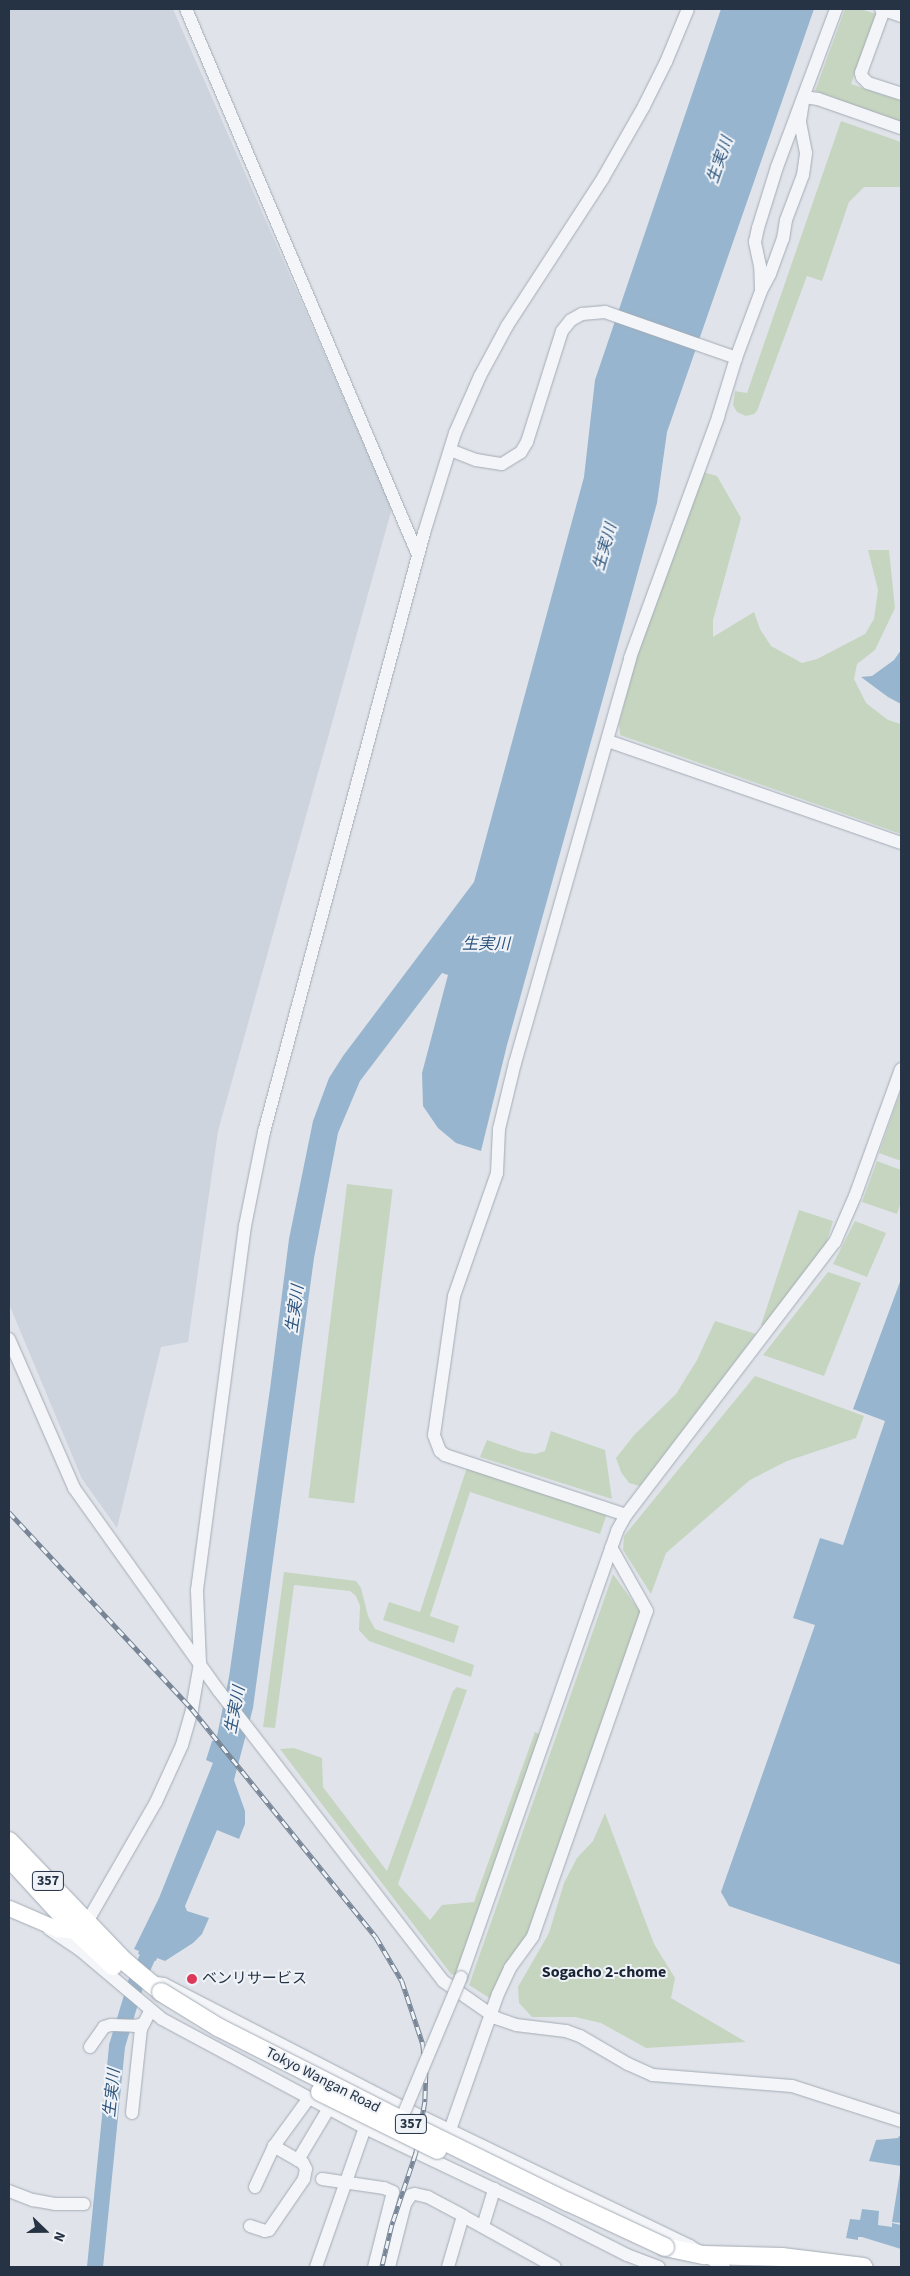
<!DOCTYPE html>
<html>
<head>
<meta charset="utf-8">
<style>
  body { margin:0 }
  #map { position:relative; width:910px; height:2276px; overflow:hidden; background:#e0e4ea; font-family:"Source Sans 3","Noto Sans JP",sans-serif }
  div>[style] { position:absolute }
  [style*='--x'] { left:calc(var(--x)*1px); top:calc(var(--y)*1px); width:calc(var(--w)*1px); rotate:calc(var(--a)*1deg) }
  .built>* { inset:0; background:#cdd4dd }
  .green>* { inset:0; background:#c6d5c0; transform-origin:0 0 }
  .water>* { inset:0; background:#97b5ce }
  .river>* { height:16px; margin:-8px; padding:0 8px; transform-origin:8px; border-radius:8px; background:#97b5ce }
  .roads { filter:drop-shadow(0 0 1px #a4abb5) drop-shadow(0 0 1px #a4abb5) }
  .minor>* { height:12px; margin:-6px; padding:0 6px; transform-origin:6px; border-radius:6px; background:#f3f5f8 }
  .major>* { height:15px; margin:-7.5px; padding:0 7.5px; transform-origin:7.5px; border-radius:7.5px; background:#fff }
  .highway>* { height:18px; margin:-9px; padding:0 9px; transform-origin:9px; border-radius:9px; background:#fff }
  .rail>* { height:4.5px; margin-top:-2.25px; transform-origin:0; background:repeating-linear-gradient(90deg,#eff3f8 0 8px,#778596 0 16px); box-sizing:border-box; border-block:1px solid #778596 }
  .bridges { filter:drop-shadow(0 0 1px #a4abb5) drop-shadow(0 0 1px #a4abb5) }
  .minor-bridge>* { height:12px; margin:-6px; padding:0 6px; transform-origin:6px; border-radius:6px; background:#f3f5f8 }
  .highway-bridge>* { height:18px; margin:-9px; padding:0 9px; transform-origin:9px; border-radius:9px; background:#fff }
  .dots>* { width:14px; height:14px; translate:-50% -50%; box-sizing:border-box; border:2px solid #eff3f8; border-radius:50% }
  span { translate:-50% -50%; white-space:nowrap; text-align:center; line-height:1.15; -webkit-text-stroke:4px #eff3f8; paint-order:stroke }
  .shield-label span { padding:1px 4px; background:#eff3f8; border:1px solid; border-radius:4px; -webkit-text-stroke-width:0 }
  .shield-label { font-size:14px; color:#263344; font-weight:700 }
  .poi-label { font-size:15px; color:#263344 }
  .left { translate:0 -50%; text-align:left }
  .street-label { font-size:15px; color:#263344 }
  .water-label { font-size:16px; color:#2c547c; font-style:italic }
  .neighbourhood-label { font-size:16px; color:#192434; font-weight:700 }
  .frame { position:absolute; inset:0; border:10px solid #263344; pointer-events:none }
  .north { position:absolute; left:20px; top:2206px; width:50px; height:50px; -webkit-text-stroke:4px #eff3f8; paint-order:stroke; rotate:112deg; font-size:14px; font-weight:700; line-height:20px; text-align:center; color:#263344 }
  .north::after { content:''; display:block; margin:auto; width:18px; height:22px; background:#263344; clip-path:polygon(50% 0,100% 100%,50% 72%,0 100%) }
</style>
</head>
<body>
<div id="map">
  <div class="built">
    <i style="clip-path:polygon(9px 9px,173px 9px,392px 508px,218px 1131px,188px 1342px,161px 1347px,117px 1528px,82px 1479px,9px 1304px)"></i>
  </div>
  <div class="green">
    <i style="clip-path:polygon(845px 9px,861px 9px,876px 14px,851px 84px,901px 101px,901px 122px,815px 91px)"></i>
    <i style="clip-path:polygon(841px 121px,901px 142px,901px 187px,864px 187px,849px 202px,822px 281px,807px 276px,757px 411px,754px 414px,746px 416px,737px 412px,733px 405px,735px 391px,747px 393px)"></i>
    <i style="clip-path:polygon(703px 472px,717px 476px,741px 518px,713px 620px,713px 637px,754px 612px,760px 629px,771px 646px,802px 663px,817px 659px,865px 634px,874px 619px,878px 590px,868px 550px,889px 550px,895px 608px,875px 650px,857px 664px,854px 679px,866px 703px,888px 720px,901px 724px,901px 834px,620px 735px,619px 724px,636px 659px)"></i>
    <i style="clip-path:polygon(901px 1090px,901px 1161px,879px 1153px)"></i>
    <i style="clip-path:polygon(877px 1161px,901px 1170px,901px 1202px,897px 1214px,862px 1202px)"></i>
    <i style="left:347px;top:1184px;width:46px;height:316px;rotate:7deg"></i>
    <i style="clip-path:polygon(799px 1210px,833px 1221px,825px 1248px,769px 1327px,761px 1325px)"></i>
    <i style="clip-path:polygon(855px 1221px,886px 1233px,867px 1277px,833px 1264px)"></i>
    <i style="clip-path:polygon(828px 1272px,861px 1283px,824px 1376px,763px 1355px)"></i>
    <i style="clip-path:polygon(715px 1321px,756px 1334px,640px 1486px,629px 1483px,621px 1472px,616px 1458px,635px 1434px,676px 1394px,697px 1360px)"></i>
    <i style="clip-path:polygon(755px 1376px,864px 1416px,856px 1438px,787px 1461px,750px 1480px,666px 1553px,651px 1594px,623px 1550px,624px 1536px)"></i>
    <i style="clip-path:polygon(551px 1431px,605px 1450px,612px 1499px,480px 1457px,487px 1440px,522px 1452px,535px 1454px,545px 1451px)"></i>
    <i style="clip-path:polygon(467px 1467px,607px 1513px,600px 1534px,470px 1492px,430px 1616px,459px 1626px,454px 1643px,383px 1620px,389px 1602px,420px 1612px)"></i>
    <i style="clip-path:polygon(284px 1572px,356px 1581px,361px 1588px,368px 1616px,375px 1629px,474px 1665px,471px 1677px,369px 1641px,359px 1630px,360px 1606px,356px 1596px,350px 1591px,294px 1585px,275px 1728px,263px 1727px)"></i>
    <i style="clip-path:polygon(613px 1574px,641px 1613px,526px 1938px,491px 1999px,469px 1985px)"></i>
    <i style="clip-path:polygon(457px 1687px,467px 1690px,398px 1884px,430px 1920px,442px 1905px,474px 1902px,535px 1732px,542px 1735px,457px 1976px,451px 1974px,280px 1749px,294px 1748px,322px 1758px,323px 1787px,387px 1871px,453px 1691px)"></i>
    <i style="clip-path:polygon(605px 1813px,654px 1944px,675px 1978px,671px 1998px,746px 2042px,646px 2048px,601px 2023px,575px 2017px,532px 2017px,519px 2003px,518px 1987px,549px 1933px,564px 1883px,577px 1858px,593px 1841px)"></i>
  </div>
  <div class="water">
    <i style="clip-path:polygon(721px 9px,814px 9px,667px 432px,657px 503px,507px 1045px,481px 1151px,456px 1143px,438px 1128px,423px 1106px,422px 1073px,448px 975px,442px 973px,360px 1081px,338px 1133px,314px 1258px,253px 1708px,234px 1780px,245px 1811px,245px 1824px,239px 1839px,217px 1830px,185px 1906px,187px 1911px,209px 1918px,202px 1934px,193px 1943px,165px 1961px,157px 1958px,156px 1961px,138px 1954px,139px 1951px,134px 1949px,159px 1898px,213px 1763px,206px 1760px,212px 1741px,216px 1741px,229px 1677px,270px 1389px,289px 1239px,313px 1121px,329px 1078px,343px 1056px,474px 882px,584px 477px,595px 380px)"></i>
    <i style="clip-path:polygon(901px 650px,901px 704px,888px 697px,861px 677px,872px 676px,894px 660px)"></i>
    <i style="clip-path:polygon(901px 1279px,901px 1965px,729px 1906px,721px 1892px,815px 1625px,793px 1618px,820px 1538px,843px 1545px,885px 1421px,853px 1409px)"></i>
    <i style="clip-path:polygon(899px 2136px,901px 2137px,901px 2223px,892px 2222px,901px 2166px,869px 2161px,876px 2140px,898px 2138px)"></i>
    <i style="clip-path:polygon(862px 2209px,879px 2211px,878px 2225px,892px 2227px,892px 2223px,901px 2225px,901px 2249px,862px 2237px,858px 2237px,858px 2240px,846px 2238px,850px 2219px,860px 2220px)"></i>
  </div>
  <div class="river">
    <i style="--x:95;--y:2267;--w:222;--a:-84.3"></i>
    <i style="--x:117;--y:2046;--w:66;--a:-73.2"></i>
    <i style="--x:136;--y:1983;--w:49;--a:-66"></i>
  </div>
  <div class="roads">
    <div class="minor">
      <i style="--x:186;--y:9;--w:593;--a:66.98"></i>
      <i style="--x:881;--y:9;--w:21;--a:19"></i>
      <i style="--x:884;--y:10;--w:67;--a:110.1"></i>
      <i style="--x:861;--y:73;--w:4;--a:76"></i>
      <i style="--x:862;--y:77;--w:8;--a:45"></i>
      <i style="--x:868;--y:83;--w:35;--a:18"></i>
      <i style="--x:804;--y:97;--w:14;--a:8"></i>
      <i style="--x:818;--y:99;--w:88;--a:19.3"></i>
      <i style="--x:761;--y:289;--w:23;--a:-92"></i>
      <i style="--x:760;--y:266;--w:25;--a:-102"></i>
      <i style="--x:755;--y:242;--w:14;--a:-78"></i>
      <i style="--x:758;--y:228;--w:64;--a:-72.7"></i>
      <i style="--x:777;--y:167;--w:169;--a:-69.5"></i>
      <i style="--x:450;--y:450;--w:28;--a:21"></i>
      <i style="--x:476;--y:460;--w:26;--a:9"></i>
      <i style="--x:502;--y:464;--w:22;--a:-32"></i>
      <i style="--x:521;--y:452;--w:12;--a:-59"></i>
      <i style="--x:527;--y:442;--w:116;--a:-72.5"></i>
      <i style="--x:562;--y:331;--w:14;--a:-51"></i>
      <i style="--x:571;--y:320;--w:13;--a:-29"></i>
      <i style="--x:582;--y:314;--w:23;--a:-5"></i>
      <i style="--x:605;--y:312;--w:139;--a:19.3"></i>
      <i style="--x:608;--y:741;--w:310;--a:19.2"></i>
      <i style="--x:9;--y:1339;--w:163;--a:66.4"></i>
      <i style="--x:74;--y:1488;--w:249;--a:54.5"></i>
      <i style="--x:219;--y:1691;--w:366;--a:52.3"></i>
      <i style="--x:443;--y:1981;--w:65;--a:34.9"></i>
      <i style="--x:496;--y:2018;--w:21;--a:19"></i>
      <i style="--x:516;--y:2025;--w:50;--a:6.8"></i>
      <i style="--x:566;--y:2031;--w:15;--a:20"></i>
      <i style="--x:580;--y:2036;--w:56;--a:30.3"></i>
      <i style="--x:628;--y:2064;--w:27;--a:24"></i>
      <i style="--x:653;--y:2075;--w:139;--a:4.5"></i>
      <i style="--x:792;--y:2086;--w:114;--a:17.8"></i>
      <i style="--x:626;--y:1515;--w:191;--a:-161.7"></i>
      <i style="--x:445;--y:1455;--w:6;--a:-141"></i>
      <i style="--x:440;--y:1451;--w:17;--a:-111"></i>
      <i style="--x:434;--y:1435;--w:140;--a:-81.8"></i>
      <i style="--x:454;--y:1296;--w:130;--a:-70.7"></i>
      <i style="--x:497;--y:1173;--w:44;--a:-87.4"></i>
      <i style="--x:499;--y:1129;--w:68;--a:-76.4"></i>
      <i style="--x:515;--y:1063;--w:421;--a:-74.1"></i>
      <i style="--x:630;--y:658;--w:257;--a:-69.9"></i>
      <i style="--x:718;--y:417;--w:62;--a:-73"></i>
      <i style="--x:736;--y:358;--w:72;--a:-69.5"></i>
      <i style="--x:761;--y:291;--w:19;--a:-62"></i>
      <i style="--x:770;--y:274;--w:37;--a:-70"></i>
      <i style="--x:783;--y:239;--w:19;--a:-81"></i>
      <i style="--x:786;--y:220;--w:48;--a:-69.3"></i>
      <i style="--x:803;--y:175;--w:22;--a:-82"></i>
      <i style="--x:806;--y:153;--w:33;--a:-101"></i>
      <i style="--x:800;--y:121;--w:24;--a:-81"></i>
      <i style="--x:87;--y:1922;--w:138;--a:-60.1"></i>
      <i style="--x:156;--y:1802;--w:63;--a:-65.5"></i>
      <i style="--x:182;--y:1745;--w:37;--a:-74"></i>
      <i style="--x:192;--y:1709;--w:47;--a:-80.1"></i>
      <i style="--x:200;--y:1663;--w:73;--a:-92.4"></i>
      <i style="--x:197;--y:1590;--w:367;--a:-82.5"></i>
      <i style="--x:245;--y:1226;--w:96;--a:-78.6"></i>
      <i style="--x:264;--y:1132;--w:620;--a:-75.04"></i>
      <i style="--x:424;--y:533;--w:105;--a:-72.8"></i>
      <i style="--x:455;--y:433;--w:62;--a:-66.3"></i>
      <i style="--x:480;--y:376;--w:57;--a:-61.6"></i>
      <i style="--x:507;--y:326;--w:176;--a:-57"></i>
      <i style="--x:603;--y:178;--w:83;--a:-60.3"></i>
      <i style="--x:644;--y:106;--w:49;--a:-63.4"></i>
      <i style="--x:666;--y:62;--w:57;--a:-67.5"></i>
      <i style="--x:49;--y:1929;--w:37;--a:34"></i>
      <i style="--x:80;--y:1950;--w:107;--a:40.1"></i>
      <i style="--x:162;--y:2019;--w:230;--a:28.2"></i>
      <i style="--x:365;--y:2128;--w:191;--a:25.4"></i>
      <i style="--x:538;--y:2210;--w:100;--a:26.8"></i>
      <i style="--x:627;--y:2255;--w:34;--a:21"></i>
      <i style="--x:461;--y:1977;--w:472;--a:-70.7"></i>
      <i style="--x:617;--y:1531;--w:18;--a:-61"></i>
      <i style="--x:626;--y:1515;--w:344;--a:-52.6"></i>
      <i style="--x:835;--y:1242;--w:50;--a:-66.5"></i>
      <i style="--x:855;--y:1196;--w:135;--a:-70.1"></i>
      <i style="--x:150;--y:1982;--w:14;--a:8"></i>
      <i style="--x:164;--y:1984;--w:288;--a:27.3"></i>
      <i style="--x:420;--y:2116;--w:300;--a:25.7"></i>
      <i style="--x:690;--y:2246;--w:40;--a:32"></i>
      <i style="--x:90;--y:2047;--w:24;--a:-55"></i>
      <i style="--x:104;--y:2027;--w:7;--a:-16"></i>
      <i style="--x:111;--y:2025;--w:24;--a:2"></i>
      <i style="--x:135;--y:2026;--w:8;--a:-14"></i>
      <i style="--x:132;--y:2113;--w:84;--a:-83.9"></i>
      <i style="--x:141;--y:2029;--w:20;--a:-63"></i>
      <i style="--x:450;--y:2130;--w:144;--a:-70.6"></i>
      <i style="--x:498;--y:1994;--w:29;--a:-65"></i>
      <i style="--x:510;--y:1968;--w:39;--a:-54"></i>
      <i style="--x:533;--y:1936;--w:344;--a:-70.7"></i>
      <i style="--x:647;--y:1611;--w:73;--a:-119.4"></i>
      <i style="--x:298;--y:2160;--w:61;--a:-59.2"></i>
      <i style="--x:322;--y:2179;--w:63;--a:8.3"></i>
      <i style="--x:384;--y:2188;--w:10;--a:24"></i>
      <i style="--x:393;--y:2192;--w:77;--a:104.2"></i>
      <i style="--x:255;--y:2187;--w:45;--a:-65.1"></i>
      <i style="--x:274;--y:2146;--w:59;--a:-53.9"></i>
      <i style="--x:9;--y:2191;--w:26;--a:21"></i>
      <i style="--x:33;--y:2200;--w:22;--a:10"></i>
      <i style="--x:55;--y:2204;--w:29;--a:0"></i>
      <i style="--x:250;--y:2226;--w:16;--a:18"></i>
      <i style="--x:265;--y:2231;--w:4;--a:-14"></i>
      <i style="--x:269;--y:2230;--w:62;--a:-55.5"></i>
      <i style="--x:304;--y:2179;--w:10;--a:-79"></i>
      <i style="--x:306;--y:2169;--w:7;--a:-117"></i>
      <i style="--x:303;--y:2163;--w:34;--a:-150"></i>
      <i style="--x:483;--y:2226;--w:39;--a:-73"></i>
      <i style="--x:316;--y:2267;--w:147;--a:-70.6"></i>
      <i style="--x:389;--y:2267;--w:65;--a:-75.7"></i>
      <i style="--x:405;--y:2204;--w:11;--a:-56"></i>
      <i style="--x:411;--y:2195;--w:4;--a:-14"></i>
      <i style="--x:415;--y:2194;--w:13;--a:13"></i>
      <i style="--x:428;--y:2197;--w:40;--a:28"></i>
      <i style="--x:463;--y:2216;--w:105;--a:29"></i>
      <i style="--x:448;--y:2267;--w:53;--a:-73.6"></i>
    </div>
    <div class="major">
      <i style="--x:9;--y:1908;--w:53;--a:23.2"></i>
      <i style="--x:58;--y:1929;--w:18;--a:6"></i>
      <i style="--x:76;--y:1931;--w:6;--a:-39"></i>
    </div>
    <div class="highway">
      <i style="--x:9;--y:1841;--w:165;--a:46.2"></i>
      <i style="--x:123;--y:1960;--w:50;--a:40.1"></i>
      <i style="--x:11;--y:1860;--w:96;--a:47.5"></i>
      <i style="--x:76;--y:1931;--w:51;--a:43.4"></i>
      <i style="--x:665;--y:2247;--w:40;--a:12"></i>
      <i style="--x:704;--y:2255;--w:78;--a:1.5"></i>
      <i style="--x:782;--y:2257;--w:82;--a:7"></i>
    </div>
  </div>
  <div class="rail">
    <i style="--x:9;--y:1512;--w:269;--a:47.1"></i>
    <i style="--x:192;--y:1709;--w:293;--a:51.1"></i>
    <i style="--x:376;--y:1937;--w:51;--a:59.4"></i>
    <i style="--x:402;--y:1981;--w:66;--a:71.6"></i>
    <i style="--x:423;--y:2044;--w:31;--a:84"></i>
    <i style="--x:426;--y:2075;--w:27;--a:92"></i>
    <i style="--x:425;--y:2102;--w:52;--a:100"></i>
    <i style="--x:416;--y:2153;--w:76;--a:108.4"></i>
    <i style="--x:392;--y:2225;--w:43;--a:103.4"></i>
  </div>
  <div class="bridges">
    <div class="minor-bridge">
      <i style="--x:401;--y:2120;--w:155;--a:-67.2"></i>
    </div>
    <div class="highway-bridge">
      <i style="--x:161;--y:1992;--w:67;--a:31.6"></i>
      <i style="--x:218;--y:2027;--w:205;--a:26.9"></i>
      <i style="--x:401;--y:2120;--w:186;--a:26.2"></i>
      <i style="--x:568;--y:2202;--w:107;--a:24.9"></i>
      <i style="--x:320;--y:2092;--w:131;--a:26.2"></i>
    </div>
  </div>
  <div class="dots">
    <i style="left:192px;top:1979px;background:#dd375a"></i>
  </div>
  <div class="shield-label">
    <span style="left:48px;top:1881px">357</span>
    <span style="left:411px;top:2124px">357</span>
  </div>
  <div class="poi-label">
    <span class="left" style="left:202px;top:1979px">ベンリサービス</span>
  </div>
  <div class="street-label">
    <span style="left:323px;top:2080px;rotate:27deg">Tokyo Wangan Road</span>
  </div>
  <div class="water-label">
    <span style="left:720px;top:160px;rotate:-71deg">生実川</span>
    <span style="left:605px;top:547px;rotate:-74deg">生実川</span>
    <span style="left:486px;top:944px">生実川</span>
    <span style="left:295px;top:1309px;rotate:-82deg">生実川</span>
    <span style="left:235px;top:1710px;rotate:-79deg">生実川</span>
    <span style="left:112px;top:2093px;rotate:-84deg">生実川</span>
  </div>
  <div class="neighbourhood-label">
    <span style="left:604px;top:1972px">Sogacho 2-chome</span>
  </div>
  <div class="frame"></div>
  <div class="north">N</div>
</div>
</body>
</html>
